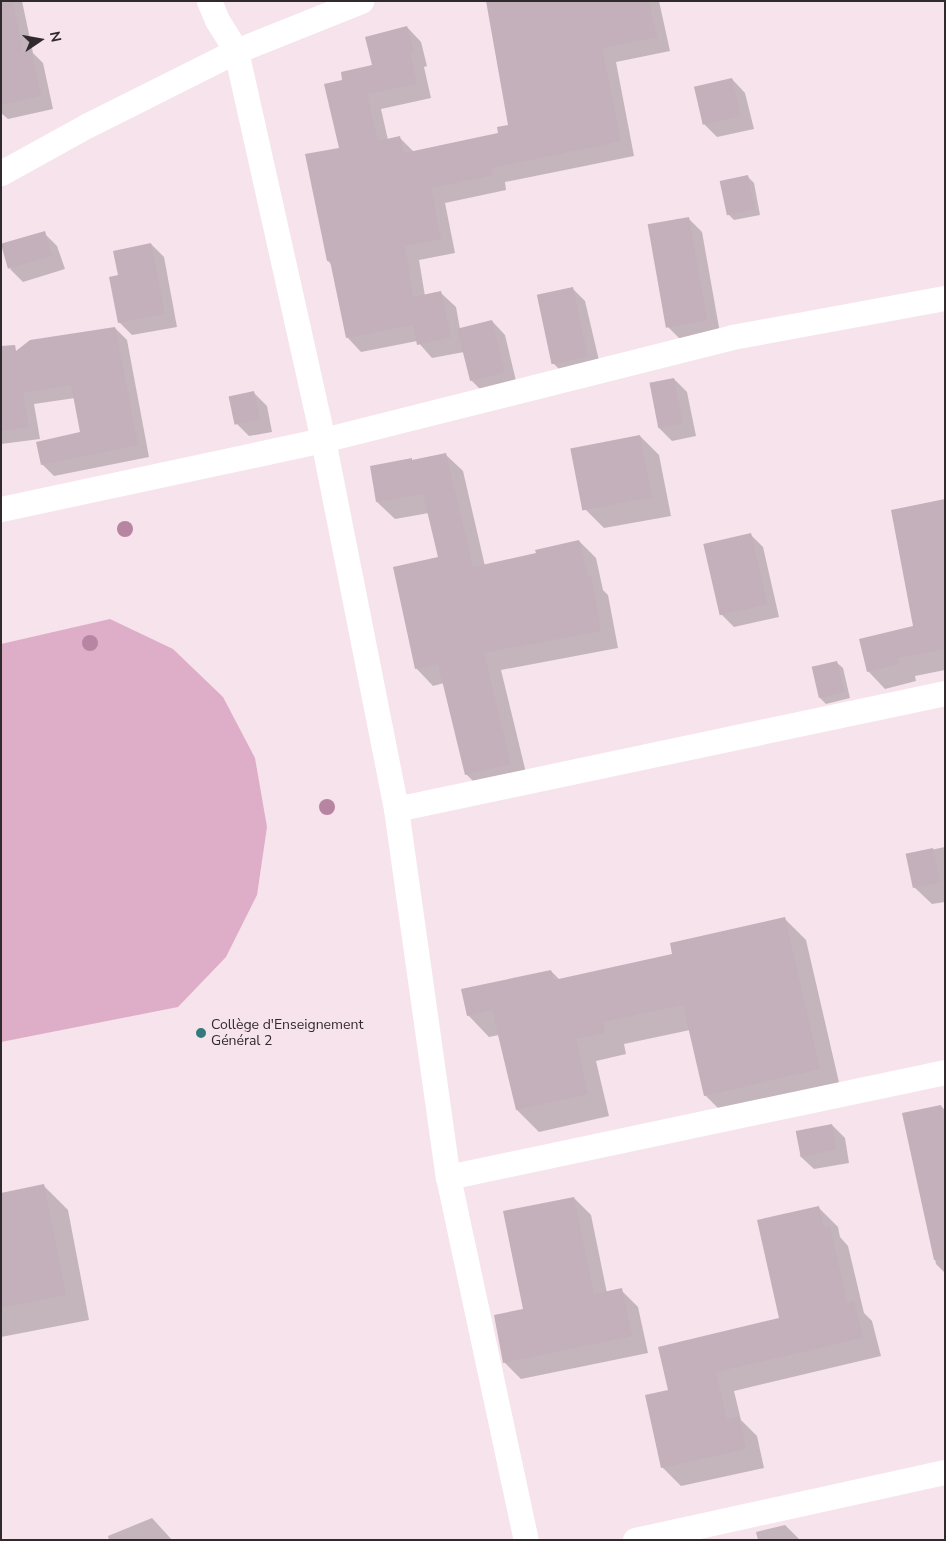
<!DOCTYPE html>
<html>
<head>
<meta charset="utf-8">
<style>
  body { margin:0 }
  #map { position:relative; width:946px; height:1541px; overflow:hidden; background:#f6e3ec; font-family:"Nunito Sans",sans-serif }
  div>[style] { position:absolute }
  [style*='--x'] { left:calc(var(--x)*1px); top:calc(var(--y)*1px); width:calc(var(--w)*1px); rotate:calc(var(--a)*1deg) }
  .green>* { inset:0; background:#deaec8 }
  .shadow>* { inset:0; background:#0003 }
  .building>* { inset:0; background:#c3b0ba; transform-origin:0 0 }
  .street>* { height:25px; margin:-12.5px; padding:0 12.5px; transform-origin:12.5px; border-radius:12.5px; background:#fff }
  .trees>* { width:16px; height:16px; margin:-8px; border-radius:50%; background:#b784a2 }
  .dots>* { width:14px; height:14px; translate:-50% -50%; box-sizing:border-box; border:2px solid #f6e3ec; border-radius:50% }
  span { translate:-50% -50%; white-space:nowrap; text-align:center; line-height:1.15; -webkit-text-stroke:5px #f6e3ec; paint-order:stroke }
  .poi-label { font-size:14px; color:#312a2d }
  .left { translate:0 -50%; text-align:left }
  .frame { position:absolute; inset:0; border:2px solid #312a2d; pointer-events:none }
  .north { position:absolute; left:15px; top:15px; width:50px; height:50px; -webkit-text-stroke:4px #f6e3ec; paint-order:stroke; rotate:78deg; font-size:14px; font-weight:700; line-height:20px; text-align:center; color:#312a2d }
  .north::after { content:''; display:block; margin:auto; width:18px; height:22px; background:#312a2d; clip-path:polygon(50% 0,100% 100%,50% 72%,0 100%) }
</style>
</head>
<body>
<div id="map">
  <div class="green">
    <i style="clip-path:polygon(110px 619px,173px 649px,223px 697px,255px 758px,267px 827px,257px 895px,226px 957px,178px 1007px,1px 1042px,1px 644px)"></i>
  </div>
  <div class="shadow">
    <i style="clip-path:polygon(1px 1px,22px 1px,33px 53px,43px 63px,53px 109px,8px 119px,1px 113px)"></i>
    <i style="clip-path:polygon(488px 1px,659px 1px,670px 51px,616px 62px,634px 156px,505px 182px,506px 190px,445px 203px,455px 253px,419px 260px,425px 296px,441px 293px,456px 307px,460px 329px,492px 321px,505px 335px,517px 385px,484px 393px,471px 380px,464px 352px,432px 358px,417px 341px,361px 352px,347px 337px,332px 265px,328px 261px,341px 149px,344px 81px,374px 66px,407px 27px,421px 42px,427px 66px,424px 67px,431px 98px,381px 109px,388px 140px,400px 138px,414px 152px,500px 134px,510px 126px)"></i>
    <i style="clip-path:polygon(732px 79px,745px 93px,754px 129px,717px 137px,704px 124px,695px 88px)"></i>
    <i style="clip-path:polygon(748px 177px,754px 183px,760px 215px,734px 220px,728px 214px)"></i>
    <i style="clip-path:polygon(689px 219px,702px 232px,720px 333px,680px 339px,667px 326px)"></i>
    <i style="clip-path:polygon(44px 233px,57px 246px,65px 269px,23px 282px,10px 269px)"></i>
    <i style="clip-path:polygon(151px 244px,164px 257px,177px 327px,132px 335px,119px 322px,120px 276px)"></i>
    <i style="clip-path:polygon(572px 288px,585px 301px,601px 369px,566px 376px,553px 363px)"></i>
    <i style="clip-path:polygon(115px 328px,127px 340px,149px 457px,54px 476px,42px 464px,81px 433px,75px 398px,34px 404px,40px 439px,1px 444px,1px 364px)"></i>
    <i style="clip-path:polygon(674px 379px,687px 392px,696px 436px,672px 441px,659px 428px)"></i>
    <i style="clip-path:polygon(254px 393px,267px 406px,272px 432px,249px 436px,236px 423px)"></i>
    <i style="clip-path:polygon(640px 436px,659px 455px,671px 516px,604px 528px,585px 509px,572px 449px)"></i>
    <i style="clip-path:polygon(445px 454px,463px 471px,485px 566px,538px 554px,579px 541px,596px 558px,603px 590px,608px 595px,618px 648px,501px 670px,528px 781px,483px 791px,466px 774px,444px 683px,433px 686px,416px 668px,439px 558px,429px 513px,395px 519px,377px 502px,413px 461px)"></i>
    <i style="clip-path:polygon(945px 502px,945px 670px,915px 676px,916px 681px,885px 689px,868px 671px,915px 627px)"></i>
    <i style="clip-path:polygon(750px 534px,763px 547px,779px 617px,734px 627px,721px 614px)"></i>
    <i style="clip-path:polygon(836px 662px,843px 668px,850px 698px,826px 704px,820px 698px)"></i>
    <i style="clip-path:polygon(945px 847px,945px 902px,932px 904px,914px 887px,907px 855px)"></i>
    <i style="clip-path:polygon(785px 919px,806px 940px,841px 1091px,727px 1117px,705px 1095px,690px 1030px,624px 1044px,626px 1054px,596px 1061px,609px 1116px,539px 1132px,517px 1110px,499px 1035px,489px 1037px,468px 1015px,551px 971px,560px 980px,674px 955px)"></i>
    <i style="clip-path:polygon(941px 1106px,945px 1110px,945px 1273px,936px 1264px,903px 1114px)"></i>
    <i style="clip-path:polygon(832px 1125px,845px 1138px,849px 1163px,814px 1169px,800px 1156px)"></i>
    <i style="clip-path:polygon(44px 1186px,68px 1210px,89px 1320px,1px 1337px,1px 1194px)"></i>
    <i style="clip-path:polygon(574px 1198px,591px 1215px,607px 1293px,621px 1290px,638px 1307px,648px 1353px,521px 1379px,504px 1362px,525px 1310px)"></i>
    <i style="clip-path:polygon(819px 1208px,838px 1227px,840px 1237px,848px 1246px,864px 1313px,872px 1321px,881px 1356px,734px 1391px,741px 1420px,757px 1436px,764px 1468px,681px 1486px,662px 1467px,670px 1391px,781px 1319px)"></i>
    <i style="clip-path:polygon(152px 1518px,172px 1540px,109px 1540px,108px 1536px)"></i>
    <i style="clip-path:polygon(785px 1525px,800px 1540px,758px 1540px,756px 1532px)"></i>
  </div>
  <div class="building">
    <i style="clip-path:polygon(486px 1px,649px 1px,657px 37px,602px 48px,621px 141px,491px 168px,493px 175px,431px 188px,441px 239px,405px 246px,413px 297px,441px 291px,451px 337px,417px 345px,413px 325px,346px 338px,330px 261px,327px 261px,305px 154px,339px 148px,324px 84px,342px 80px,341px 72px,372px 65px,365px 37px,407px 26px,414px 51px,410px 52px,417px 84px,367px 94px,378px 141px,400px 136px,404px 153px,498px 133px,497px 127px,508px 125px)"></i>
    <i style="clip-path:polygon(13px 2px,23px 51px,31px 49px,41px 96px,1px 105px,1px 3px)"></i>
    <i style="left:732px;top:78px;width:39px;height:39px;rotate:77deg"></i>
    <i style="left:748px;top:175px;width:35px;height:29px;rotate:78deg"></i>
    <i style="left:689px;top:217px;width:105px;height:42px;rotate:80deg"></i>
    <i style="left:45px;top:231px;width:26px;height:46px;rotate:74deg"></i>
    <i style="clip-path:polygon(151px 243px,165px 314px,118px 323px,109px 277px,118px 275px,113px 251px)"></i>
    <i style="left:573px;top:287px;width:71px;height:37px;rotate:78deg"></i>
    <i style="left:492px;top:320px;width:54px;height:36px;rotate:76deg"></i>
    <i style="clip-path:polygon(115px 327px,138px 445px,41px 465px,36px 442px,80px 432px,71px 385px,23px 393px,29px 427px,1px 431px,1px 346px,15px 345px,16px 351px,30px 340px)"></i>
    <i style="left:674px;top:378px;width:46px;height:25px;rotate:79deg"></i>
    <i style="left:254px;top:391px;width:29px;height:26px;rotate:78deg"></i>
    <i style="left:640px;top:435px;width:63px;height:71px;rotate:79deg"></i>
    <i style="clip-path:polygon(446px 453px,473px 567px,536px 553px,535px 550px,579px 540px,588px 577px,591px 576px,601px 631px,484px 653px,511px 764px,465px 775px,438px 664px,415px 669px,393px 567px,438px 557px,423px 494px,376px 502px,370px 466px,412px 458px,412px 460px)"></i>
    <i style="clip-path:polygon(945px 499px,945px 649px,898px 658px,899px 664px,867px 672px,859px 639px,913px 626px,891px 510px)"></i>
    <i style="left:751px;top:533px;width:73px;height:49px;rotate:77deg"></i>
    <i style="left:837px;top:661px;width:32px;height:26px;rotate:77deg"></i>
    <i style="left:933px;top:848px;width:35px;height:28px;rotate:78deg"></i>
    <i style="clip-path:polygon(785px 917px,820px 1069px,704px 1096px,683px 1005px,603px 1022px,605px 1033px,576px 1039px,588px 1094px,516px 1110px,492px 1010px,467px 1016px,461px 989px,551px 970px,554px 980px,672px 954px,670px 943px)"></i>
    <i style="clip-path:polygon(941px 1105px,945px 1122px,945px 1259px,934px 1260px,902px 1113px)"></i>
    <i style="left:832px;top:1124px;width:26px;height:37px;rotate:79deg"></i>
    <i style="clip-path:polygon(44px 1184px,66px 1295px,1px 1308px,1px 1193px)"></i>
    <i style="clip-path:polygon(574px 1197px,594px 1294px,622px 1288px,632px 1336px,503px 1363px,494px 1315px,523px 1309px,503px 1211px)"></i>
    <i style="clip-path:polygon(819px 1206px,824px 1227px,830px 1226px,847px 1303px,854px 1301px,863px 1338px,716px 1372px,727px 1419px,739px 1416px,746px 1449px,661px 1468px,645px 1395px,668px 1390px,658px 1347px,779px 1318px,757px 1220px)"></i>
  </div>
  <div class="street">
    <i style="--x:209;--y:1;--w:21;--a:67"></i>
    <i style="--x:217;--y:20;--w:36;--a:58"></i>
    <i style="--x:236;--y:51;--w:399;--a:77.4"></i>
    <i style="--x:323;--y:440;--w:376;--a:78.8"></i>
    <i style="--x:396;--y:809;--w:372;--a:82"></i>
    <i style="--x:448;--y:1177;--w:371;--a:77.9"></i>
    <i style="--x:1;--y:173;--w:99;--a:-28.9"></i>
    <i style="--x:88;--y:125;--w:165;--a:-26.6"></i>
    <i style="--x:236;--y:51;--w:135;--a:-21.8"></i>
    <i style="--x:1;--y:509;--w:329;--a:-12.1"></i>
    <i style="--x:323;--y:440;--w:422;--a:-14.1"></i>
    <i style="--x:732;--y:337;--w:217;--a:-10.4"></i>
    <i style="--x:396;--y:809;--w:561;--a:-11.93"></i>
    <i style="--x:448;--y:1177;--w:508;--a:-11.93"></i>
    <i style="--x:635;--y:1540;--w:317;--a:-12.4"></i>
  </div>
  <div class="trees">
    <i style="left:125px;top:529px"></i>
    <i style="left:90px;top:643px"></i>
    <i style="left:327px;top:807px"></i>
  </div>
  <div class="dots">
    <i style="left:201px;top:1033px;background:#327b7c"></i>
  </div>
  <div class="poi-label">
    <span class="left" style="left:211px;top:1033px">Collège d'Enseignement<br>Général 2</span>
  </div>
  <div class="frame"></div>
  <div class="north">N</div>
</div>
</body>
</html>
